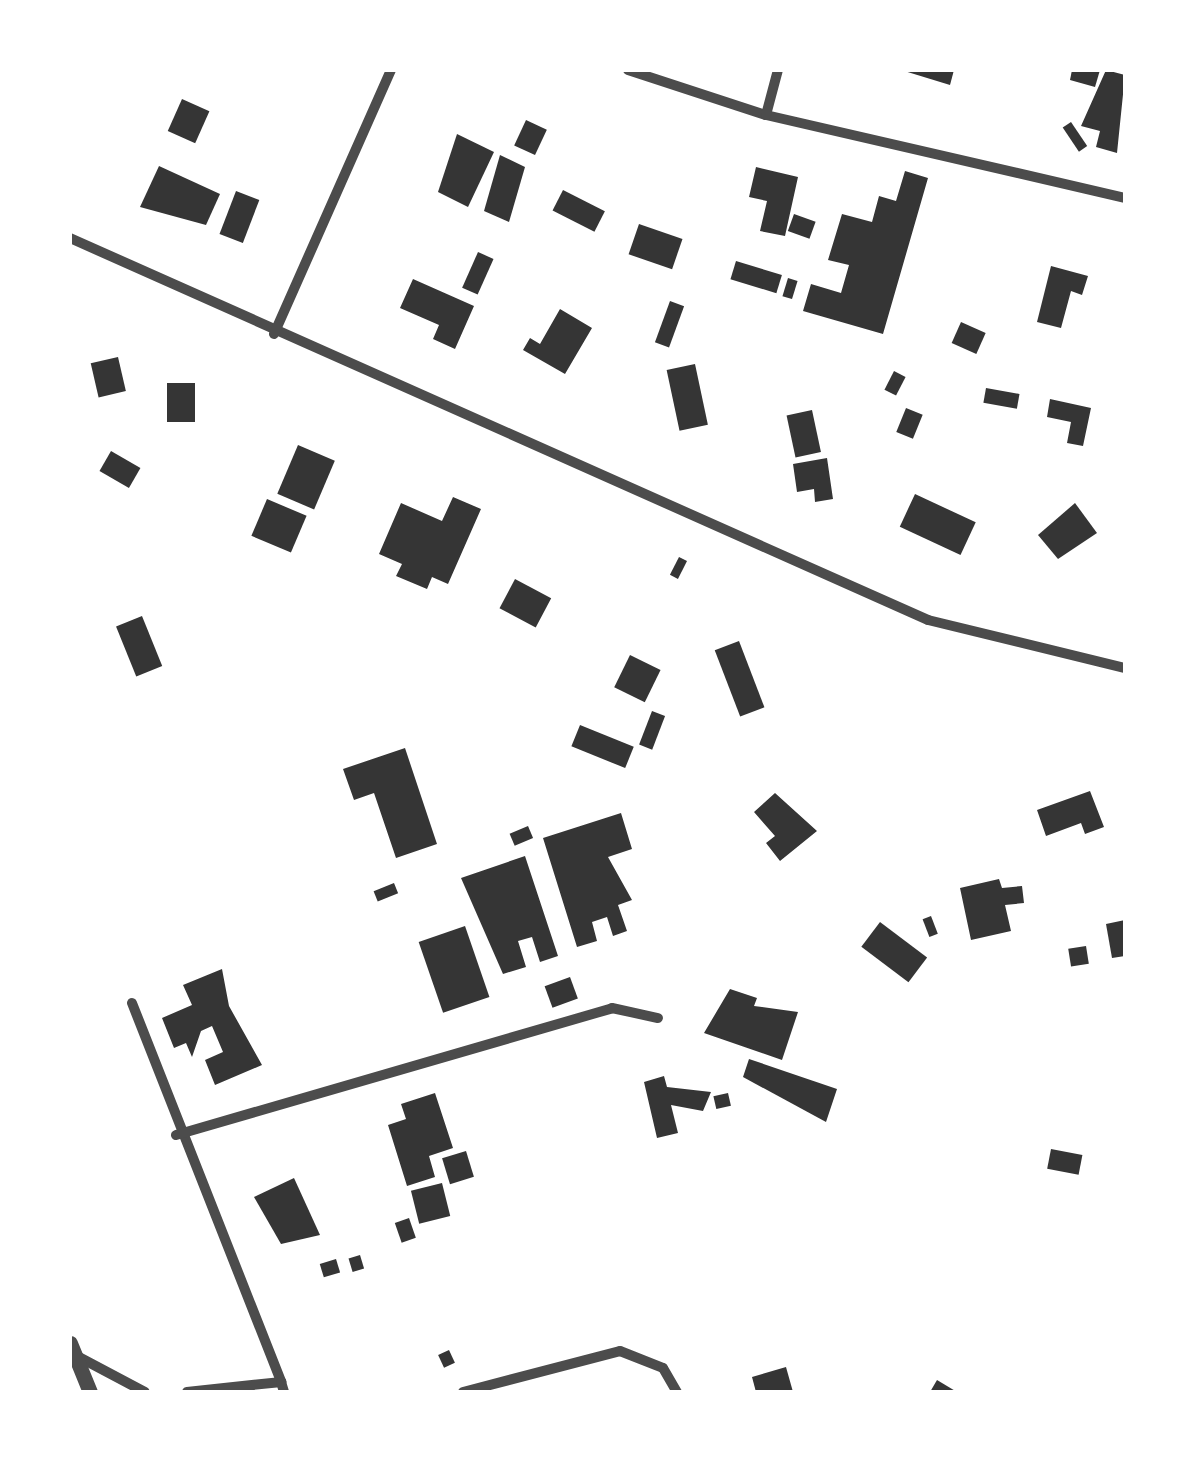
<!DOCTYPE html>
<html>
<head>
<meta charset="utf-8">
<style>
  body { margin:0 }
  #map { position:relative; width:1195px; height:1462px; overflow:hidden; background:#fff; font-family:Signika,sans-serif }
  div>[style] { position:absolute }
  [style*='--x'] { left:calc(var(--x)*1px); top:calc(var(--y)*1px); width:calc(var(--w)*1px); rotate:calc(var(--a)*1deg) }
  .building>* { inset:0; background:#353535; transform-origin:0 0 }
  .minor>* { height:10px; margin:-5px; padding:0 5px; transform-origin:5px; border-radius:5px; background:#4c4c4c }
  .tertiary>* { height:15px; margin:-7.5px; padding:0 7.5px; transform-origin:7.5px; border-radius:7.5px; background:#4c4c4c }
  span { translate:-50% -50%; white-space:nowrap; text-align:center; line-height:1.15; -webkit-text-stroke:10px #fff; paint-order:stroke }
  .frame { position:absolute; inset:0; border:72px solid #fff; pointer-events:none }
</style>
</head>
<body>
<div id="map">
  <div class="building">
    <i style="clip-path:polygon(901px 70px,954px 70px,950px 85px)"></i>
    <i style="clip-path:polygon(1072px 70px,1100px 70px,1095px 87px,1070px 80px)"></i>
    <i style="clip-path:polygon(1106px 70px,1125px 75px,1117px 153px,1096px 147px,1100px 131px,1081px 126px)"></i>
    <i style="left:182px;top:99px;width:30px;height:35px;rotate:24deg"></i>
    <i style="left:526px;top:120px;width:23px;height:28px;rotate:25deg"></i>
    <i style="left:1071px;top:122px;width:29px;height:10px;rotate:56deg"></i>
    <i style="clip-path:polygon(457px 134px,494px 152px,468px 207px,438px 192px)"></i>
    <i style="clip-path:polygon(500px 155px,525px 167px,509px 222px,484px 211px)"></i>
    <i style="clip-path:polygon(159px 166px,220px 194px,206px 225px,140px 207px)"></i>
    <i style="clip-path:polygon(756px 167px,798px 177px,785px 236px,760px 231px,767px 201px,749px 197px)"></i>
    <i style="clip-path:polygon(905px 171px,928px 178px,883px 334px,803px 311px,811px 284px,841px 293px,849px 265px,828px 260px,842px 214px,872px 222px,879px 196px,896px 201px)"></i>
    <i style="left:563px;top:190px;width:47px;height:23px;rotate:27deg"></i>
    <i style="left:236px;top:191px;width:25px;height:46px;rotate:21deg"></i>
    <i style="left:794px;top:214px;width:23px;height:18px;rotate:20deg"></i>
    <i style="left:639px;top:224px;width:46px;height:32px;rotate:19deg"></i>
    <i style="left:478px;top:252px;width:17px;height:39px;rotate:24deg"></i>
    <i style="left:736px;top:261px;width:48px;height:19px;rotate:17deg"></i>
    <i style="clip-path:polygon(1051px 266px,1088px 276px,1082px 295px,1071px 291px,1061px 328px,1037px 322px)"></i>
    <i style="left:788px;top:278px;width:10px;height:19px;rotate:17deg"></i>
    <i style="clip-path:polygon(413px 279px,474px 306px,455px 349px,433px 339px,439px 325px,400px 308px)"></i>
    <i style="left:670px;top:301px;width:15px;height:44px;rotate:20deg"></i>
    <i style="clip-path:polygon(560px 309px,592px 328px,565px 374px,523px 350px,530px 338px,540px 344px)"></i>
    <i style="left:961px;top:322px;width:27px;height:23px;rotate:24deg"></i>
    <i style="left:118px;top:357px;width:35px;height:28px;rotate:77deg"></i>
    <i style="left:695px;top:364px;width:62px;height:29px;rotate:78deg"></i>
    <i style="left:894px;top:371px;width:13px;height:21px;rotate:27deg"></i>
    <i style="left:167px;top:383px;width:28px;height:39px"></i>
    <i style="left:986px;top:388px;width:34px;height:15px;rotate:10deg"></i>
    <i style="clip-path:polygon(1050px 399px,1091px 408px,1083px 446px,1067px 443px,1071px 422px,1047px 417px)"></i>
    <i style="left:906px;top:408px;width:18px;height:26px;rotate:22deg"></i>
    <i style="left:812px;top:410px;width:43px;height:26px;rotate:78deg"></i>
    <i style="left:298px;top:445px;width:40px;height:53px;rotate:23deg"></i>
    <i style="left:111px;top:451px;width:34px;height:23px;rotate:30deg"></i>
    <i style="clip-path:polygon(827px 458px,833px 499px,815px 502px,814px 489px,797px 492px,793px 464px)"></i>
    <i style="left:915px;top:494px;width:67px;height:36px;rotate:25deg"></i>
    <i style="clip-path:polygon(453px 497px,481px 509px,448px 584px,432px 577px,427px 589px,396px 576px,402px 564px,379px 554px,401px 503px,442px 521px)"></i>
    <i style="left:267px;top:499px;width:43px;height:40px;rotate:23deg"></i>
    <i style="clip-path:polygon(1075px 503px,1097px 533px,1058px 559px,1038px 535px)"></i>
    <i style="left:679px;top:557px;width:9px;height:20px;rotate:27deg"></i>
    <i style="left:515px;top:579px;width:41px;height:33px;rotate:28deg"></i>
    <i style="left:142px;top:616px;width:54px;height:28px;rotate:68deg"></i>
    <i style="left:739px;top:641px;width:71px;height:26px;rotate:69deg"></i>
    <i style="left:630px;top:655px;width:34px;height:36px;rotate:26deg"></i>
    <i style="left:652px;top:711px;width:14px;height:36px;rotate:21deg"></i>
    <i style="left:580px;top:725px;width:58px;height:23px;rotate:22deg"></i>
    <i style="clip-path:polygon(405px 748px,437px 844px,396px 858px,374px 793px,354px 800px,343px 769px)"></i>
    <i style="clip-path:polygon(1090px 791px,1104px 827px,1085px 834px,1081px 823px,1046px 836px,1037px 810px)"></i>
    <i style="clip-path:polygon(775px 793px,817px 831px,780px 861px,766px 843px,775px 836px,754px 812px)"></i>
    <i style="clip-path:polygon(621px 813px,632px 849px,608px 857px,632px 900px,618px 905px,627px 931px,613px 936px,607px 917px,592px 922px,597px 941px,577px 947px,543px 838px)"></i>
    <i style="left:528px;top:826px;width:13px;height:20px;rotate:67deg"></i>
    <i style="clip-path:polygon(525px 856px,558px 956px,540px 962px,532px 937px,518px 941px,526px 967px,503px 974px,461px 878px)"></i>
    <i style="clip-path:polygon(999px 879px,1002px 888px,1022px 886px,1024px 903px,1005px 905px,1011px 931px,971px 940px,960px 888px)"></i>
    <i style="left:394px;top:883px;width:11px;height:22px;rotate:68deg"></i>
    <i style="left:931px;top:916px;width:19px;height:9px;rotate:69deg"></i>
    <i style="clip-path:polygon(1125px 920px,1125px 956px,1112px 958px,1106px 924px)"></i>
    <i style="left:880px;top:922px;width:59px;height:31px;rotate:37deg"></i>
    <i style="left:465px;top:926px;width:75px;height:49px;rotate:71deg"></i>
    <i style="left:1086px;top:946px;width:18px;height:18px;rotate:81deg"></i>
    <i style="clip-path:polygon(222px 969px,229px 1006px,262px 1065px,215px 1085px,205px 1060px,223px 1052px,212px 1026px,201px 1031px,192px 1057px,186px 1043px,174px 1048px,162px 1018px,192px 1005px,183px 985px)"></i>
    <i style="left:570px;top:977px;width:23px;height:27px;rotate:70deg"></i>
    <i style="clip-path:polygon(730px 989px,757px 998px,754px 1006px,798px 1012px,782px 1060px,704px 1033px)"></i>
    <i style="clip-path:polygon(749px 1059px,837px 1089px,826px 1122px,743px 1077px)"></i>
    <i style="clip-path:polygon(664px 1076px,667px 1087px,711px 1092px,703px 1111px,671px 1105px,678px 1133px,657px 1138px,644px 1082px)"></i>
    <i style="clip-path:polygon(435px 1093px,453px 1148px,429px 1156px,435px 1177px,407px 1186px,388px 1125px,406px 1119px,401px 1104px)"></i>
    <i style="left:728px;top:1093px;width:13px;height:15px;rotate:77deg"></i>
    <i style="left:1051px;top:1149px;width:32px;height:20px;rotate:11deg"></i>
    <i style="left:466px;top:1151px;width:27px;height:25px;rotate:73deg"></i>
    <i style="clip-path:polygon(294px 1178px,320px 1235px,281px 1244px,254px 1197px)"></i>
    <i style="left:442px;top:1183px;width:34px;height:32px;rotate:76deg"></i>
    <i style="left:409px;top:1218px;width:21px;height:15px;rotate:71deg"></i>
    <i style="left:360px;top:1255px;width:14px;height:12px;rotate:73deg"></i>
    <i style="left:336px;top:1259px;width:14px;height:17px;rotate:73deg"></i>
    <i style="left:449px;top:1350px;width:14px;height:12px;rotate:65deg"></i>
    <i style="clip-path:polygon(786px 1367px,793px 1392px,756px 1392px,752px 1377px)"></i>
    <i style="clip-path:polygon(937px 1380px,957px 1392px,930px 1392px)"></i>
  </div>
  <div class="minor">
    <i style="--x:628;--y:70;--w:145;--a:18.1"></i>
    <i style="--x:766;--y:115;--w:368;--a:13"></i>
    <i style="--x:766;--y:115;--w:47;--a:-75.1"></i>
    <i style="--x:70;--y:238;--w:939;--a:24"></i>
    <i style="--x:928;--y:620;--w:203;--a:13.7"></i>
    <i style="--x:274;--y:334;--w:289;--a:-66.1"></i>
    <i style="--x:132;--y:1003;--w:407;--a:68.5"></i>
    <i style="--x:176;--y:1135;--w:454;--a:-16.2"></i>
    <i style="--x:612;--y:1008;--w:47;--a:12.3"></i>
    <i style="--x:75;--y:1355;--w:79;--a:27.9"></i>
    <i style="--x:187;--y:1392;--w:95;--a:-6.1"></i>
    <i style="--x:281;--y:1382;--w:10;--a:73"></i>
    <i style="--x:463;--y:1392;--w:162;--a:-14.6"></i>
    <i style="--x:620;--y:1351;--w:46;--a:21.6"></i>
    <i style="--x:663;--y:1368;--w:28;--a:60"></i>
  </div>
  <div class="tertiary">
    <i style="--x:70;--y:1343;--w:53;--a:67.8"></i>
  </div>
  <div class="frame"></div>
</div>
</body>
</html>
